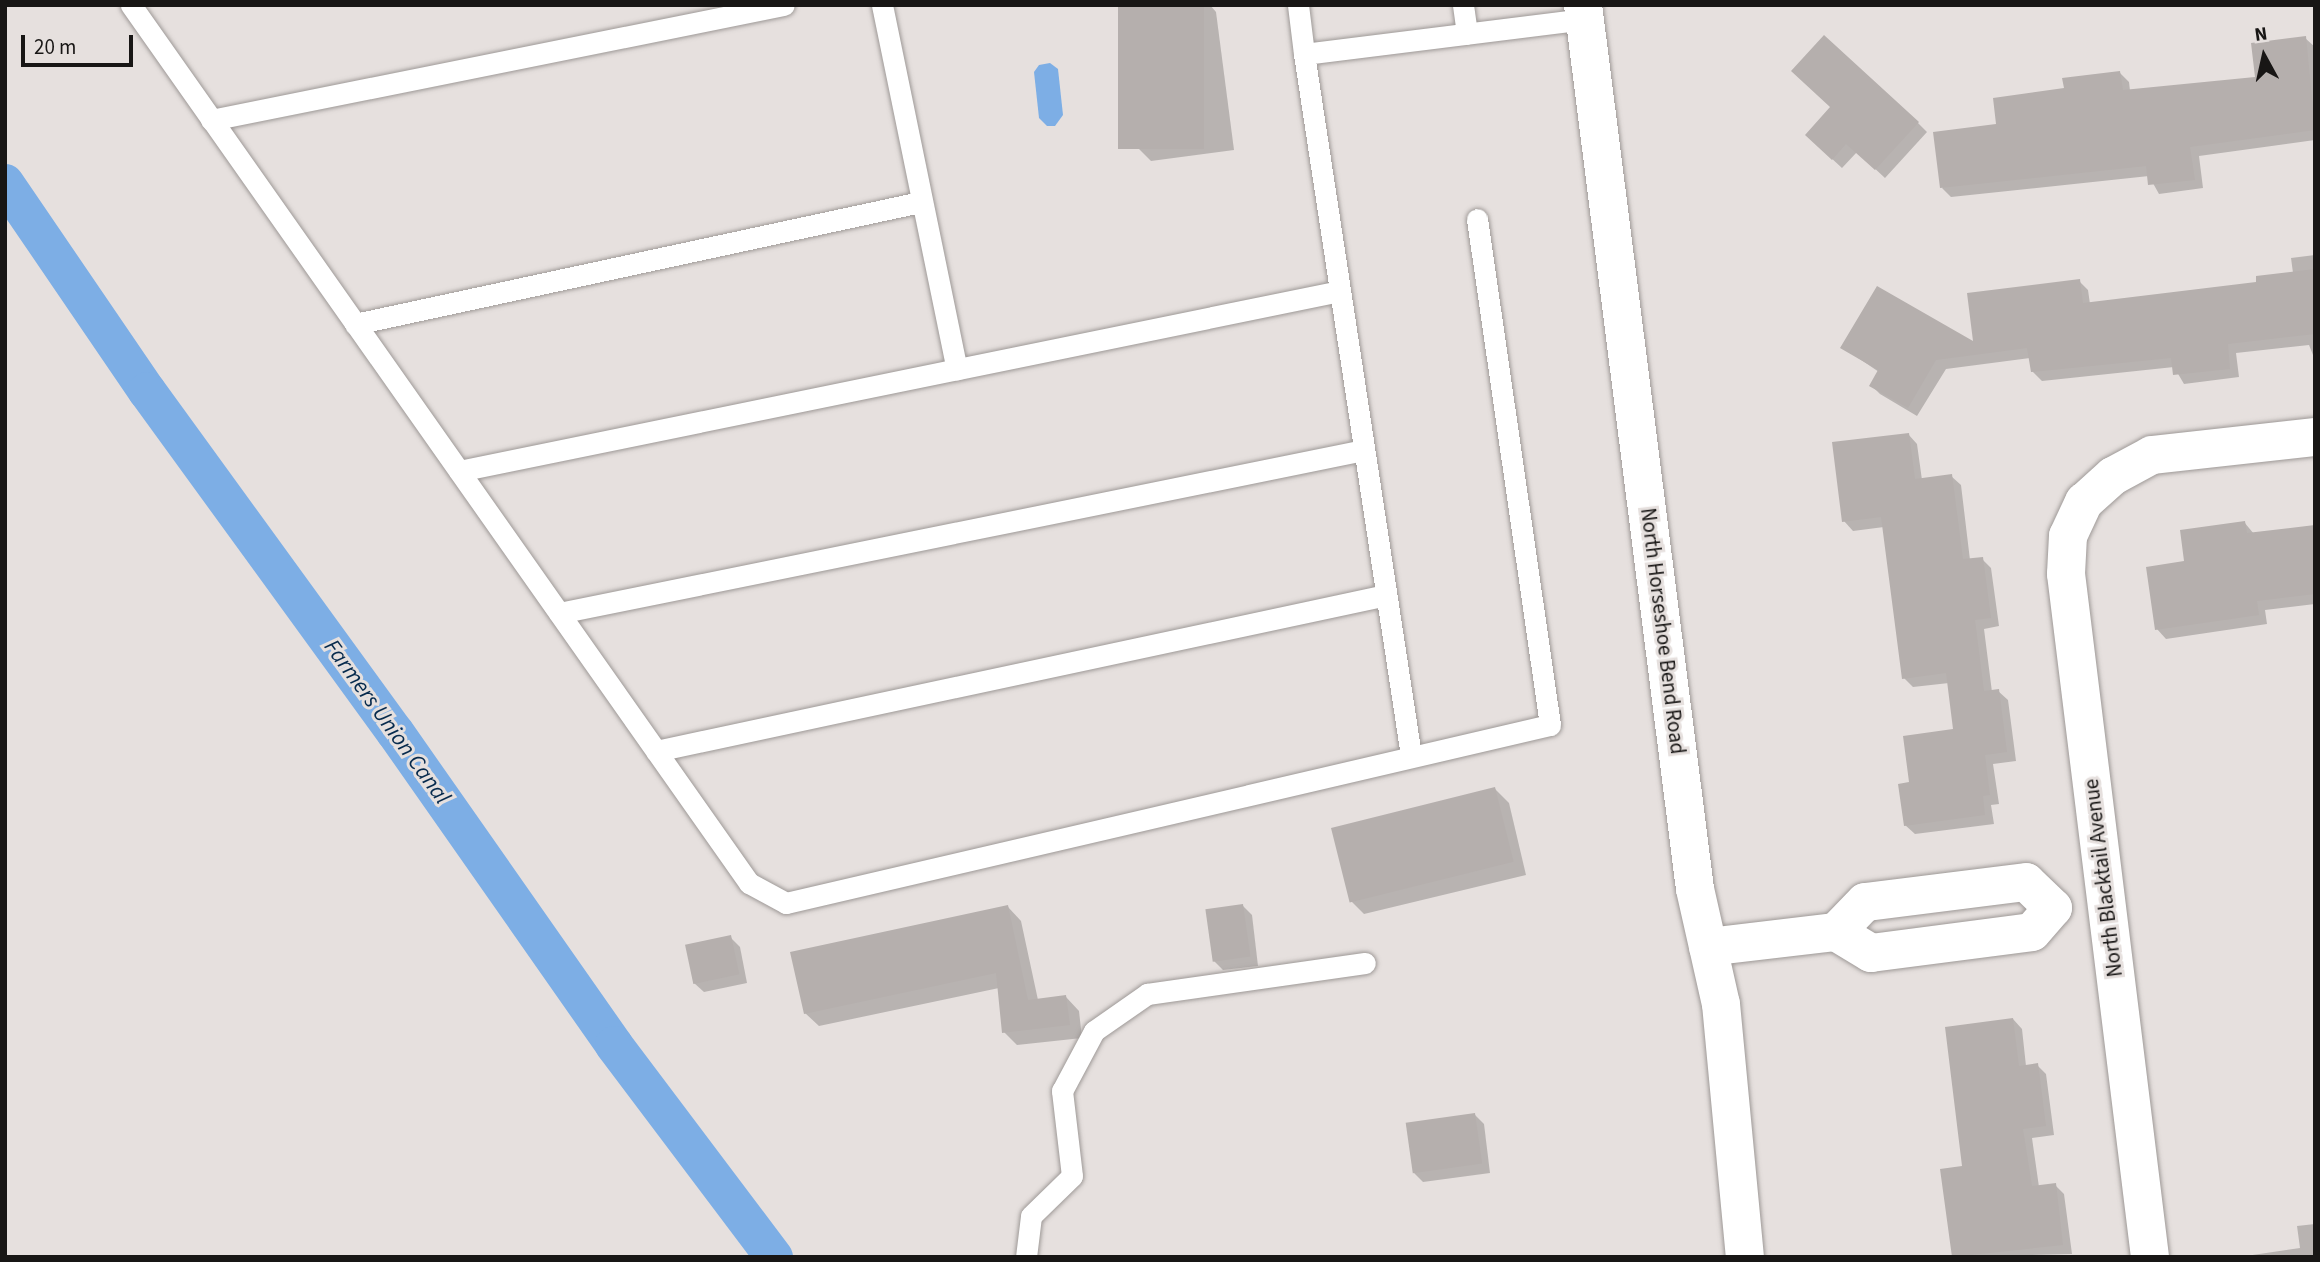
<!DOCTYPE html>
<html>
<head>
<meta charset="utf-8">
<style>
  body { margin:0 }
  #map { position:relative; width:2320px; height:1262px; overflow:hidden; background:#e6e0de; font-family:"Source Sans 3",sans-serif }
  div>[style] { position:absolute }
  [style*='--x'] { left:calc(var(--x)*1px); top:calc(var(--y)*1px); width:calc(var(--w)*1px); rotate:calc(var(--a)*1deg) }
  .water>* { inset:0; background:#7daee5 }
  .shadow>* { inset:0; background:#0003 }
  .canal>* { height:38px; margin:-19px; padding:0 19px; transform-origin:19px; border-radius:19px; background:#7daee5 }
  .building>* { inset:0; background:#b5afad; transform-origin:0 0 }
  .roads { filter:drop-shadow(0 0 2px #9e9997) drop-shadow(0 0 2px #9e9997) }
  .lane>* { height:21px; margin:-10.5px; padding:0 10.5px; transform-origin:10.5px; border-radius:10.5px; background:#fff }
  .street>* { height:38px; margin:-19px; padding:0 19px; transform-origin:19px; border-radius:19px; background:#fff }
  .secondary>* { height:38px; margin:-19px; padding:0 19px; transform-origin:19px; border-radius:19px; background:#fff }
  span { translate:-50% -50%; white-space:nowrap; text-align:center; line-height:1.15; -webkit-text-stroke:6px #e6e0de; paint-order:stroke }
  .street-label { font-size:21px; color:#181615 }
  .water-label { font-size:23px; color:#062a4d; font-style:italic }
  .frame { position:absolute; inset:0; border:7px solid #181615; pointer-events:none }
  .north { position:absolute; left:2229px; top:21px; width:70px; height:70px; -webkit-text-stroke:5px #e6e0de; paint-order:stroke; rotate:352deg; font-size:19px; font-weight:700; line-height:28px; text-align:center; color:#181615 }
  .north::after { content:''; display:block; margin:auto; width:24px; height:32px; background:#181615; clip-path:polygon(50% 0,100% 100%,50% 72%,0 100%) }
  .scale { position:absolute; left:21px; top:35px; width:112px; height:32px; box-sizing:border-box; border:4px solid #181615; border-top:0; padding-left:9px; font-size:21px; line-height:24px; white-space:nowrap; color:#181615; -webkit-text-stroke:5px #e6e0de; paint-order:stroke }
</style>
</head>
<body>
<div id="map">
  <div class="water">
    <i style="clip-path:polygon(1050px 63px,1058px 69px,1063px 115px,1055px 126px,1047px 126px,1039px 118px,1034px 72px,1039px 65px)"></i>
  </div>
  <div class="shadow">
    <i style="clip-path:polygon(1143px 5px,1210px 5px,1216px 12px,1234px 150px,1151px 161px,1137px 147px)"></i>
    <i style="clip-path:polygon(2305px 38px,2315px 47px,2315px 140px,2199px 156px,2203px 188px,2159px 194px,2149px 176px,1951px 197px,1942px 188px,1998px 126px,2066px 90px,2119px 72px,2129px 82px,2130px 91px,2257px 78px)"></i>
    <i style="clip-path:polygon(1832px 107px,1918px 123px,1927px 132px,1885px 178px,1857px 152px,1842px 168px,1816px 144px)"></i>
    <i style="clip-path:polygon(2315px 255px,2315px 360px,2309px 345px,2236px 353px,2239px 377px,2184px 384px,2174px 367px,2042px 381px,2032px 371px,2030px 358px,1946px 369px,1917px 416px,1880px 394px,1871px 385px,1879px 372px,1842px 347px,1975px 345px,2079px 281px,2088px 290px,2090px 304px,2258px 283px,2293px 273px,2291px 258px)"></i>
    <i style="clip-path:polygon(1908px 434px,1917px 444px,1922px 480px,1951px 476px,1961px 485px,1970px 560px,1982px 559px,1991px 568px,1999px 626px,1984px 629px,1992px 692px,1998px 691px,2008px 700px,2016px 761px,1993px 764px,1999px 804px,1991px 805px,1994px 824px,1915px 834px,1905px 825px,1911px 784px,1955px 731px,1949px 683px,1913px 687px,1904px 678px,1884px 527px,1853px 531px,1844px 521px)"></i>
    <i style="clip-path:polygon(2244px 522px,2254px 534px,2315px 527px,2315px 604px,2265px 610px,2267px 624px,2166px 639px,2157px 629px,2186px 562px)"></i>
    <i style="clip-path:polygon(1495px 789px,1509px 803px,1526px 875px,1364px 914px,1350px 900px)"></i>
    <i style="clip-path:polygon(1242px 905px,1252px 915px,1258px 966px,1223px 970px,1214px 961px)"></i>
    <i style="clip-path:polygon(1008px 907px,1021px 921px,1038px 1000px,1066px 997px,1079px 1011px,1082px 1038px,1017px 1045px,1004px 1032px,999px 988px,819px 1026px,805px 1013px)"></i>
    <i style="clip-path:polygon(730px 937px,740px 947px,747px 983px,704px 992px,694px 983px)"></i>
    <i style="clip-path:polygon(2013px 1019px,2022px 1029px,2026px 1066px,2037px 1065px,2046px 1074px,2054px 1135px,2032px 1138px,2039px 1187px,2055px 1185px,2064px 1194px,2072px 1254px,1953px 1257px,1964px 1167px)"></i>
    <i style="clip-path:polygon(1475px 1115px,1484px 1124px,1490px 1173px,1423px 1182px,1414px 1173px)"></i>
    <i style="clip-path:polygon(2315px 1224px,2315px 1257px,2239px 1257px,2300px 1248px,2297px 1226px)"></i>
  </div>
  <div class="canal">
    <i style="--x:5;--y:183;--w:252;--a:55.7"></i>
    <i style="--x:147;--y:391;--w:422;--a:54"></i>
    <i style="--x:395;--y:732;--w:382;--a:55"></i>
    <i style="--x:614;--y:1045;--w:266;--a:53"></i>
  </div>
  <div class="building">
    <i style="left:1118px;top:5px;width:86px;height:144px"></i>
    <i style="clip-path:polygon(1824px 35px,1919px 122px,1875px 170px,1846px 144px,1832px 160px,1805px 135px,1830px 107px,1791px 71px)"></i>
    <i style="clip-path:polygon(2306px 36px,2315px 130px,2190px 147px,2195px 180px,2148px 185px,2146px 166px,1940px 188px,1933px 132px,1996px 124px,1993px 98px,2064px 88px,2062px 78px,2120px 71px,2123px 90px,2255px 77px,2251px 43px)"></i>
    <i style="clip-path:polygon(2315px 269px,2315px 334px,2228px 344px,2230px 369px,2173px 375px,2171px 358px,2031px 372px,2027px 348px,1936px 360px,1908px 408px,1869px 386px,1878px 370px,1840px 348px,1877px 286px,1973px 341px,1967px 293px,2080px 279px,2083px 303px,2256px 282px,2256px 276px)"></i>
    <i style="clip-path:polygon(1909px 433px,1915px 479px,1952px 474px,1963px 559px,1983px 557px,1991px 618px,1975px 620px,1984px 691px,1999px 689px,2007px 752px,1985px 755px,1990px 795px,1983px 796px,1985px 815px,1904px 826px,1898px 784px,1909px 782px,1903px 736px,1953px 729px,1946px 673px,1902px 679px,1881px 517px,1842px 522px,1832px 442px)"></i>
    <i style="clip-path:polygon(2245px 521px,2247px 533px,2315px 525px,2315px 594px,2257px 601px,2259px 615px,2155px 630px,2146px 567px,2184px 561px,2180px 530px)"></i>
    <i style="left:1495px;top:787px;width:77px;height:169px;rotate:76deg"></i>
    <i style="left:1243px;top:904px;width:53px;height:38px;rotate:82deg"></i>
    <i style="clip-path:polygon(1008px 905px,1028px 1000px,1066px 995px,1070px 1025px,1002px 1033px,996px 973px,804px 1014px,790px 952px)"></i>
    <i style="left:731px;top:935px;width:40px;height:47px;rotate:78deg"></i>
    <i style="clip-path:polygon(2013px 1018px,2019px 1066px,2038px 1063px,2046px 1126px,2023px 1129px,2032px 1186px,2056px 1183px,2063px 1245px,1952px 1257px,1940px 1169px,1962px 1166px,1945px 1027px)"></i>
    <i style="left:1475px;top:1113px;width:51px;height:70px;rotate:82deg"></i>
  </div>
  <div class="roads">
    <div class="lane">
      <i style="--x:131;--y:5;--w:1074;--a:54.86"></i>
      <i style="--x:749;--y:883;--w:42;--a:28.4"></i>
      <i style="--x:786;--y:903;--w:784;--a:-13.12"></i>
      <i style="--x:1550;--y:725;--w:511;--a:-98.21"></i>
      <i style="--x:882;--y:5;--w:372;--a:78.4"></i>
      <i style="--x:1298;--y:5;--w:49;--a:83"></i>
      <i style="--x:1304;--y:54;--w:283;--a:-7.1"></i>
      <i style="--x:1463;--y:5;--w:29;--a:82"></i>
      <i style="--x:1304;--y:54;--w:710;--a:81.33"></i>
      <i style="--x:211;--y:120;--w:584;--a:-11.35"></i>
      <i style="--x:355;--y:324;--w:578;--a:-12.18"></i>
      <i style="--x:459;--y:471;--w:899;--a:-11.55"></i>
      <i style="--x:559;--y:613;--w:821;--a:-11.45"></i>
      <i style="--x:656;--y:751;--w:746;--a:-12.06"></i>
      <i style="--x:1026;--y:1257;--w:41;--a:-83"></i>
      <i style="--x:1031;--y:1216;--w:57;--a:-44.3"></i>
      <i style="--x:1072;--y:1176;--w:86;--a:-96.7"></i>
      <i style="--x:1062;--y:1091;--w:68;--a:-61.9"></i>
      <i style="--x:1094;--y:1031;--w:65;--a:-34.9"></i>
      <i style="--x:1147;--y:994;--w:220;--a:-8.1"></i>
    </div>
    <div class="street">
      <i style="--x:1708;--y:947;--w:129;--a:-6.7"></i>
      <i style="--x:1836;--y:932;--w:41;--a:31"></i>
      <i style="--x:1871;--y:953;--w:162;--a:-7.4"></i>
      <i style="--x:2032;--y:932;--w:32;--a:-49"></i>
      <i style="--x:2053;--y:908;--w:37;--a:-136"></i>
      <i style="--x:2026;--y:882;--w:162;--a:172.9"></i>
      <i style="--x:1865;--y:902;--w:42;--a:134"></i>
      <i style="--x:2150;--y:1257;--w:688;--a:-97.01"></i>
      <i style="--x:2066;--y:574;--w:38;--a:-87"></i>
      <i style="--x:2068;--y:536;--w:38;--a:-65"></i>
      <i style="--x:2084;--y:502;--w:39;--a:-42"></i>
      <i style="--x:2113;--y:476;--w:44;--a:-28.3"></i>
      <i style="--x:2152;--y:455;--w:164;--a:-6.3"></i>
    </div>
    <div class="secondary">
      <i style="--x:1583;--y:5;--w:891;--a:82.78"></i>
      <i style="--x:1695;--y:889;--w:118;--a:77.3"></i>
      <i style="--x:1721;--y:1004;--w:254;--a:84.6"></i>
    </div>
  </div>
  <div class="street-label">
    <span style="left:1663px;top:631px;rotate:83deg">North Horseshoe Bend Road</span>
    <span style="left:2103px;top:878px;rotate:-97deg">North Blacktail Avenue</span>
  </div>
  <div class="water-label">
    <span style="left:387px;top:722px;rotate:54deg">Farmers Union Canal</span>
  </div>
  <div class="frame"></div>
  <div class="north">N</div>
  <div class="scale">20 m</div>
</div>
</body>
</html>
